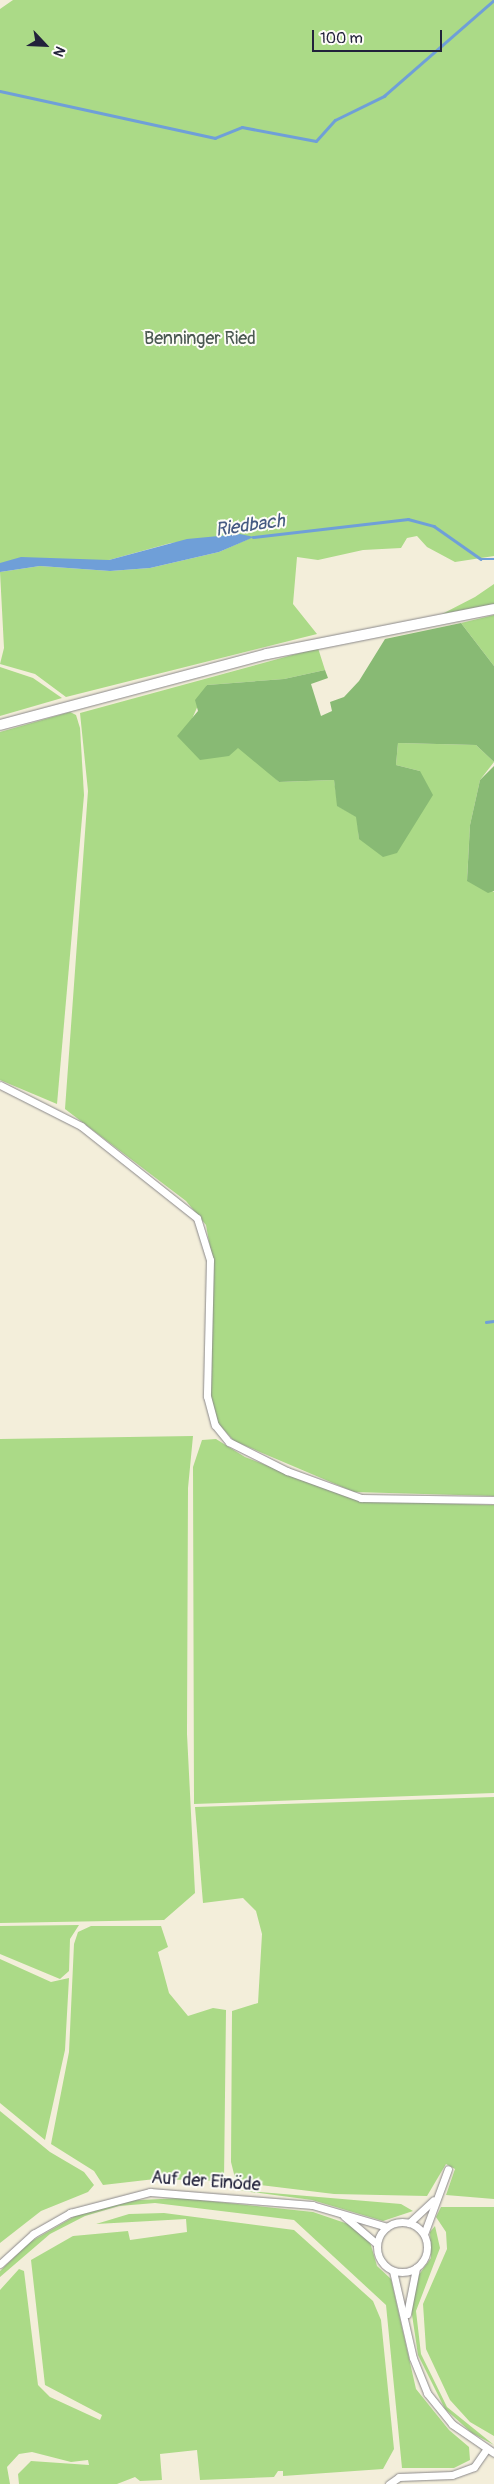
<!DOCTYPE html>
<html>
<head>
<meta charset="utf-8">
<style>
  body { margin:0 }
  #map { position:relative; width:494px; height:2484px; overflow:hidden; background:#f3eeda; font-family:Pangolin,sans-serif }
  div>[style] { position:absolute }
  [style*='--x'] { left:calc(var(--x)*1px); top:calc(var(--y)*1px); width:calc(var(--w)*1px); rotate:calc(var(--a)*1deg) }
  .green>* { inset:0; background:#abda87 }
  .forest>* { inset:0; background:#88ba74 }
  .water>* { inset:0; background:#6f9fd8 }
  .stream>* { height:2.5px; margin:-1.25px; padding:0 1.25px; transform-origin:1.25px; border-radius:1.25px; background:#6f9fd8 }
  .roads { filter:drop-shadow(0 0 1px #8a888a) drop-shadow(0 0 1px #8a888a) }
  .street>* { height:7px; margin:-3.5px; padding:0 3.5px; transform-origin:3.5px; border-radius:3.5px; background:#fff }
  .street>.ring { margin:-3.5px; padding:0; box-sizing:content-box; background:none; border:7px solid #fff; border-radius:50% }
  .secondary>* { height:10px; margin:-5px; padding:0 5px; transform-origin:5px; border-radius:5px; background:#fff }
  span { translate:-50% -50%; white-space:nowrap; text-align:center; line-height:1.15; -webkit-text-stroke:4px #fdfcf7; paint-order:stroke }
  .park-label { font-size:18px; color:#4b5952 }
  .street-label { font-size:18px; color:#22223b }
  .water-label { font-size:19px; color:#455a82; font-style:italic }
  .north { position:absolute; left:20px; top:20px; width:50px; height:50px; -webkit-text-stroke:4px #fdfcf7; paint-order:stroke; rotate:115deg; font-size:14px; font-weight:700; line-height:20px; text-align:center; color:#22223b }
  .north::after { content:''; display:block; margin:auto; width:18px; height:22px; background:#22223b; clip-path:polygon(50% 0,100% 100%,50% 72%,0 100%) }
  .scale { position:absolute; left:312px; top:30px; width:130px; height:22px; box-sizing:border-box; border:2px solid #22223b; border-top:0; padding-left:6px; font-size:15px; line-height:18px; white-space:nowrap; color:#22223b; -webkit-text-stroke:4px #fdfcf7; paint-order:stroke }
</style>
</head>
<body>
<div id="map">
  <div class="green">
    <i style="clip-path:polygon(13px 0,494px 0,494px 556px,455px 562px,427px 547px,417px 536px,407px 538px,401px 548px,363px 550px,318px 560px,297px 557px,293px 604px,317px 634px,66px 697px,35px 674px,0 664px,4px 648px,0 572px,40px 566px,110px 571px,150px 568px,219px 552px,253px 537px,171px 543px,109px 560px,0 564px,0 9px)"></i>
    <i style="clip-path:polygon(494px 584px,494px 604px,442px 614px,475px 597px)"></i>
    <i style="clip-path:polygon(494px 615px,494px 666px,461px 623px)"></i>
    <i style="clip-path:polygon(318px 648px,325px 670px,284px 679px,207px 685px,192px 719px,250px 755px,279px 782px,334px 780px,338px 806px,357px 817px,359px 839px,420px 771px,396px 765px,398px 743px,476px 745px,494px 762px,480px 780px,470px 825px,467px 880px,494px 892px,494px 1496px,354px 1492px,234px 1441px,217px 1422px,211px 1400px,213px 1264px,206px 1225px,186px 1201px,65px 1109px,88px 791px,80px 713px)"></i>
    <i style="clip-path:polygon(0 667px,33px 678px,62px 698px,0 716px)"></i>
    <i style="clip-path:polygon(70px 712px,76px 715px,80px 728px,84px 795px,57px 1104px,0 1080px,0 732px)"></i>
    <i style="clip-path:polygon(193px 1436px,188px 1488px,187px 1734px,195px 1893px,164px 1920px,0 1923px,0 1439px)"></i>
    <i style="clip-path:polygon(216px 1439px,245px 1457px,360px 1501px,494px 1505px,494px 1793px,194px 1804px,193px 1467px,202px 1440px)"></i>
    <i style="clip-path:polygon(494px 1797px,494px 2199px,446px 2195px,455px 2169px,446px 2164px,427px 2196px,334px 2194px,236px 2182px,231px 2162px,232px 2011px,258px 2003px,262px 1934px,256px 1911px,243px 1898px,203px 1903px,195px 1807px)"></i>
    <i style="clip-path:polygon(79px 1925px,70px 1939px,69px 1971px,60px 1979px,0 1954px,0 1926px)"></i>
    <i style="clip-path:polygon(91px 1926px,161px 1926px,168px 1947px,158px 1952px,169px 1993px,188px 2016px,213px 2008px,226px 2010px,224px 2181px,155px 2179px,103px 2185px,94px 2171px,51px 2144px,69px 2052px,74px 1944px,78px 1932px)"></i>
    <i style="clip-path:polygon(0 1959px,51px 1982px,69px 1978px,65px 2050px,45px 2140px,0 2103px)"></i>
    <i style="clip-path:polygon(0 2111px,50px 2152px,84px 2172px,94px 2185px,88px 2192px,41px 2211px,0 2243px)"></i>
    <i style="clip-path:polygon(236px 2190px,401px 2204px,413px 2211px,383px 2221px,312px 2200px)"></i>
    <i style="clip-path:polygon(181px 2198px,313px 2212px,351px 2225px,370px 2242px,377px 2266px,391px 2279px,416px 2389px,449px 2430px,469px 2447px,470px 2460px,454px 2468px,402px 2468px,386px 2305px,294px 2220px,155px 2203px,119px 2206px,85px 2216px,50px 2234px,0 2277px,0 2271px,30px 2242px,84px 2211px,120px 2201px)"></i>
    <i style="clip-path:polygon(441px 2207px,494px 2207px,494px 2436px,470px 2422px,450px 2400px,426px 2349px,423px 2304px,447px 2249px,446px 2232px,436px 2217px)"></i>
    <i style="clip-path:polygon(164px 2213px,294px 2230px,373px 2301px,381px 2320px,394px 2449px,383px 2469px,283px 2476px,283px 2471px,278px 2471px,274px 2477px,200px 2480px,197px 2450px,160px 2454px,162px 2480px,140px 2481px,135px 2477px,117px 2484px,19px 2484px,18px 2474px,31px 2461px,89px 2465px,88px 2460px,71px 2462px,32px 2452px,19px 2454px,7px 2467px,10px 2484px,0 2484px,0 2290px,19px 2269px,24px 2271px,38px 2385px,50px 2397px,100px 2420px,102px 2415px,45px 2385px,31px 2260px,73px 2236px,128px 2231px,130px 2240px,187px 2232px,186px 2219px,96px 2224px,129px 2214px)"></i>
    <i style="clip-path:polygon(435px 2226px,440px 2248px,416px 2311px,421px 2354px,447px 2407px,494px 2445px,472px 2433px,445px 2409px,418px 2355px,411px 2308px,418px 2276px,431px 2258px,430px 2232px)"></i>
  </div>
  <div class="forest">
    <i style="clip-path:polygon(461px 623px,494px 666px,494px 762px,476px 745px,398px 743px,396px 765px,420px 771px,433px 795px,397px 853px,383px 857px,359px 839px,356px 817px,337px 806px,334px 780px,279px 782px,238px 748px,229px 756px,200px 760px,177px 736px,198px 711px,195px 700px,207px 685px,284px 679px,325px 670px,328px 678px,311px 684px,321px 716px,332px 711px,330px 702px,344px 697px,359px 681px,385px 639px)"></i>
    <i style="clip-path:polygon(494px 766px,494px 891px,488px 893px,467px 881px,470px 825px,480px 780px)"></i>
  </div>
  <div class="water">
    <i style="clip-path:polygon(240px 534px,254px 537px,219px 552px,150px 568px,110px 571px,40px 566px,0 572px,0 563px,21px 557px,109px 560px,187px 539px)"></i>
  </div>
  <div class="stream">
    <i style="--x:0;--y:91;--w:220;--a:12.3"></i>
    <i style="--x:215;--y:138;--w:29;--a:-22"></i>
    <i style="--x:242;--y:127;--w:75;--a:10.7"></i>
    <i style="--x:316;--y:141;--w:28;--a:-48"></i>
    <i style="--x:335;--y:120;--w:55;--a:-26.1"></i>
    <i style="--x:384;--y:96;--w:146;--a:-41.1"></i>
    <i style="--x:253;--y:537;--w:156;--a:-6.6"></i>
    <i style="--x:408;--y:519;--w:27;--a:15"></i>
    <i style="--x:434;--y:526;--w:57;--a:35.1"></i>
    <i style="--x:481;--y:559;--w:13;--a:0"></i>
    <i style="--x:486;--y:1322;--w:8;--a:-7"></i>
  </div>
  <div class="roads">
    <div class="street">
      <i style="--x:0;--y:1085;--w:91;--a:26.8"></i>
      <i style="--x:81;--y:1126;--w:148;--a:38.4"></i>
      <i style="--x:197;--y:1218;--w:44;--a:72.8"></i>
      <i style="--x:210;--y:1260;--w:136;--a:91.3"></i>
      <i style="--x:207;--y:1396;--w:30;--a:75"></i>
      <i style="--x:215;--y:1425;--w:22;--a:51"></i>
      <i style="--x:229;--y:1442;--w:65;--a:26.6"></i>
      <i style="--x:287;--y:1471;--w:79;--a:20"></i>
      <i style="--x:361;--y:1498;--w:133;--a:0.9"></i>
      <i style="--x:344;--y:2216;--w:43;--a:40.3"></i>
      <i class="ring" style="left:377px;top:2222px;width:43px;height:43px"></i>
      <i style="--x:409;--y:2223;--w:33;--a:-43"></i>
      <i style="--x:424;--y:2234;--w:69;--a:-69.7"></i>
      <i style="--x:0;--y:2264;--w:45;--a:-42.3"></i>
      <i style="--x:33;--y:2234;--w:43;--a:-29.6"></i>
      <i style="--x:70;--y:2213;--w:83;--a:-14.7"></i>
      <i style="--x:150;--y:2192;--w:163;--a:4.6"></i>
      <i style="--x:312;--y:2205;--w:78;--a:16.3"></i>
      <i style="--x:393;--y:2271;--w:89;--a:77.1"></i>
      <i style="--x:413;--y:2358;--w:38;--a:68"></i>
      <i style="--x:427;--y:2393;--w:40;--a:51"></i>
      <i style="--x:452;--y:2424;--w:51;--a:34.6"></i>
      <i style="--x:407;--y:2314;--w:47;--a:-78.9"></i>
      <i style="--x:389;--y:2484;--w:12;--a:-35"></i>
      <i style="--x:399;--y:2477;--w:53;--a:-2.2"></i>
      <i style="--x:452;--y:2475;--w:23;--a:-20"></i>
      <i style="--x:474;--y:2467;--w:21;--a:-55"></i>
    </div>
    <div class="secondary">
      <i style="--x:0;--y:725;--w:276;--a:-14.9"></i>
      <i style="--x:267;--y:654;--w:231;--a:-11.2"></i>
    </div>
  </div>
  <div class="park-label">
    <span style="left:200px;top:339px">Benninger Ried</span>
  </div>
  <div class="street-label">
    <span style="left:206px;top:2182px;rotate:4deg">Auf der Einöde</span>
  </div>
  <div class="water-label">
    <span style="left:250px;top:526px;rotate:-8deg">Riedbach</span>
  </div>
  <div class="north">N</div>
  <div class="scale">100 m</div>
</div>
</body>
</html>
